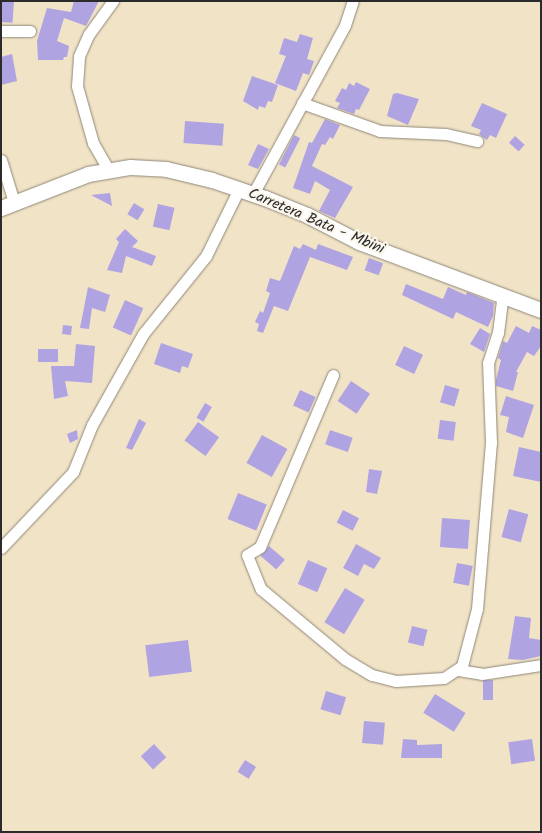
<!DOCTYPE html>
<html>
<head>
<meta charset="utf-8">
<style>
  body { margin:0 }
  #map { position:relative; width:542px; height:833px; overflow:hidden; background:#f1e3c6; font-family:Kalam,sans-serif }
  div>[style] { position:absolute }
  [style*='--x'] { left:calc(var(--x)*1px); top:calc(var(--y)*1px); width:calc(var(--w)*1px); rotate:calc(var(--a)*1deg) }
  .building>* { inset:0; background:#b0a3e2; transform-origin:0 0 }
  .roads { filter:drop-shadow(0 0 1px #8e8778) drop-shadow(0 0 1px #8e8778) }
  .minor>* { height:11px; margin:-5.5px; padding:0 5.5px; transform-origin:5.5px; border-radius:5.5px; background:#fff }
  .major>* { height:15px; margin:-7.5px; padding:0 7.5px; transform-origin:7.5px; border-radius:7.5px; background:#fff }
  span { translate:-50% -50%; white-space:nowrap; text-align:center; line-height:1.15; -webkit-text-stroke:4.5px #fbf7ec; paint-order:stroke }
  .street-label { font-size:15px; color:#2b2b2b }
  .frame { position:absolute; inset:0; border:2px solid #2b2b2b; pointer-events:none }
</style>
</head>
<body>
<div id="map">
  <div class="building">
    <i style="left:1px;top:1px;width:13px;height:21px;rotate:4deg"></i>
    <i style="clip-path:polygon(74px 1px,99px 1px,86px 26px,64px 18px,57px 41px,69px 46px,67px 57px,64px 57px,63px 60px,38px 60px,37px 41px,47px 8px,71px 12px)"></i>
    <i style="clip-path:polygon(300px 34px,313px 38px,307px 59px,314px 61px,309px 75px,303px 73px,296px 91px,275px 83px,286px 56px,279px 54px,284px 38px,297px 42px)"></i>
    <i style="clip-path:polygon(12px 54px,17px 81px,1px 85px,1px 57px)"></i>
    <i style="clip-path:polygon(252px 76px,278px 85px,272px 102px,268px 101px,265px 108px,259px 106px,258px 110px,243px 101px)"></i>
    <i style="clip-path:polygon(356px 82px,370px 89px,359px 110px,356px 109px,354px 114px,337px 108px,340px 103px,335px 101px,342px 88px,346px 90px,349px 83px,354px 86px)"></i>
    <i style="clip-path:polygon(397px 93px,419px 99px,408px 125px,387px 116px,393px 94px)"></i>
    <i style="clip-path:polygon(482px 103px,507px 114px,496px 138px,490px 135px,487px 140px,484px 138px,479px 134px,481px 130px,471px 126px)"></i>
    <i style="clip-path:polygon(325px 119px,340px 125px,333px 139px,330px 137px,325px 145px,322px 144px,312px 166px,353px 187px,335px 218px,319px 211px,330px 190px,315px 181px,310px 194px,293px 188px,309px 142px,312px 143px)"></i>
    <i style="left:185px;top:121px;width:39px;height:22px;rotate:4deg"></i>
    <i style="left:294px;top:135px;width:7px;height:33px;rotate:27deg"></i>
    <i style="left:515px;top:136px;width:13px;height:9px;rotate:42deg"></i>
    <i style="clip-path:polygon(258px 144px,269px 149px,258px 169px,248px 165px)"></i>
    <i style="clip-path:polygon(110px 193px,112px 206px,91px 195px)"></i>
    <i style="left:134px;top:203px;width:12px;height:13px;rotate:31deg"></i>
    <i style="left:158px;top:204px;width:17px;height:23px;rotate:13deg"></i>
    <i style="clip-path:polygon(125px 229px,138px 241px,132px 247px,156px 256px,152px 266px,126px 256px,122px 273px,107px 270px,119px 242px,116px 239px)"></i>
    <i style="clip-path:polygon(303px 244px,316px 250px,318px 244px,353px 257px,347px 270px,310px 257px,288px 311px,274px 306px,263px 333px,257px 331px,259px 324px,255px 322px,260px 311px,263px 313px,270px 293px,266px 291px,270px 278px,280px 281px,294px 246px,300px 249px)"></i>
    <i style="left:369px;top:258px;width:15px;height:13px;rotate:20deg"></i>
    <i style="clip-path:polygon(406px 284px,443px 299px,448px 287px,466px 295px,467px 292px,494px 303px,493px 316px,488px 327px,456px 312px,453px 319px,402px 295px)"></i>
    <i style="clip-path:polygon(88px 287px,110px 295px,105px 312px,92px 308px,89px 329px,80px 328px)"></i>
    <i style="left:125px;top:300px;width:20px;height:30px;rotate:24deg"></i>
    <i style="left:63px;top:325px;width:9px;height:9px;rotate:6deg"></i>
    <i style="clip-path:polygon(516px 326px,529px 333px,532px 326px,541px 330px,541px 346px,534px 356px,527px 352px,516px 372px,518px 372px,513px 391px,496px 386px,496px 380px,501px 360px,498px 358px,503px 341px,507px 343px)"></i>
    <i style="clip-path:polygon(480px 328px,490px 334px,484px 352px,470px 344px)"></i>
    <i style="clip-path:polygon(161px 343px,193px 354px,188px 368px,182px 366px,180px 373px,154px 364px)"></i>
    <i style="clip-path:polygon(76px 344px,95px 346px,92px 383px,65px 381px,68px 396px,54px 399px,51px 366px,74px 366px)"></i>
    <i style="left:404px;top:346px;width:21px;height:21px;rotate:25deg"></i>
    <i style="left:58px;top:349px;width:13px;height:20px;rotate:90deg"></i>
    <i style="left:351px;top:381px;width:23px;height:24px;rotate:34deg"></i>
    <i style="left:445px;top:385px;width:15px;height:18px;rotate:16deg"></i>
    <i style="left:300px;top:390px;width:17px;height:17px;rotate:24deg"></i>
    <i style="clip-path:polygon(506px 396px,534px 405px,523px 438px,506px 432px,509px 417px,500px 415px)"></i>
    <i style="left:205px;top:403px;width:8px;height:17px;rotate:30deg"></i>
    <i style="clip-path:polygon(139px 419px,146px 423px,132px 450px,126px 448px)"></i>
    <i style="left:440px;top:420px;width:16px;height:19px;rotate:7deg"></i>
    <i style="left:198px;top:422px;width:26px;height:23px;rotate:36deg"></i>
    <i style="clip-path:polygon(77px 430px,78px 439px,70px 443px,67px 434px)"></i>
    <i style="left:330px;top:430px;width:24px;height:15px;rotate:19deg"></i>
    <i style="left:262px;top:435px;width:29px;height:32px;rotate:29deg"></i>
    <i style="clip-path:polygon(519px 447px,541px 452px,541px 482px,513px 476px)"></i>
    <i style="clip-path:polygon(369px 469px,382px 471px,377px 494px,366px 492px)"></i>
    <i style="left:238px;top:493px;width:31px;height:28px;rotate:22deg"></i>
    <i style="left:509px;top:509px;width:20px;height:29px;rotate:15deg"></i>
    <i style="left:343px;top:510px;width:18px;height:14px;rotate:27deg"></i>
    <i style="left:442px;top:518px;width:28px;height:29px;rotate:4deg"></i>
    <i style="clip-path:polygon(356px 544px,381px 558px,374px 569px,364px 564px,358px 576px,343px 568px)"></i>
    <i style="left:269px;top:546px;width:21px;height:13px;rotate:41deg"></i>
    <i style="left:308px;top:560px;width:21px;height:26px;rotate:23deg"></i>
    <i style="left:457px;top:563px;width:16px;height:20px;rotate:11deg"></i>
    <i style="left:345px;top:588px;width:23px;height:40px;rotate:31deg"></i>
    <i style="clip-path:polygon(515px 616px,531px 618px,529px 638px,541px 640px,541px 656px,523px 660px,508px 659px)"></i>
    <i style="left:412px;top:626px;width:16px;height:17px;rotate:14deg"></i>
    <i style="left:188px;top:640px;width:32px;height:43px;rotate:83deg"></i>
    <i style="left:493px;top:680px;width:20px;height:10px;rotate:90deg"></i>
    <i style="left:326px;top:691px;width:21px;height:19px;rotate:17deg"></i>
    <i style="left:435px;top:694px;width:36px;height:22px;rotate:32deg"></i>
    <i style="left:364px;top:721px;width:21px;height:22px;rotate:5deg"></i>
    <i style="clip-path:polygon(403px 739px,417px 740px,417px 745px,442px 744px,442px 758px,401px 758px)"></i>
    <i style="left:532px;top:739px;width:22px;height:24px;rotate:82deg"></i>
    <i style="left:154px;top:744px;width:18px;height:18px;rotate:47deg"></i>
    <i style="left:245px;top:760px;width:13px;height:14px;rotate:32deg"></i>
  </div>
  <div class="roads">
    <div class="minor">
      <i style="--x:1;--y:31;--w:29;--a:0"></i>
      <i style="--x:302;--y:103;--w:83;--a:19.7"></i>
      <i style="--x:380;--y:131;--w:66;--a:2.6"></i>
      <i style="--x:446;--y:134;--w:32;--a:13"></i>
      <i style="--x:1;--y:160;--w:44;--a:72.8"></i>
      <i style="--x:108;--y:169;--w:30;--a:-120"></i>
      <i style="--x:93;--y:143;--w:59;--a:-105.7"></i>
      <i style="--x:77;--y:86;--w:30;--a:-86"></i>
      <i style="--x:79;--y:56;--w:24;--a:-66"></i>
      <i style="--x:89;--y:34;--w:41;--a:-54"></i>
      <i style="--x:253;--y:194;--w:192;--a:-61.4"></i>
      <i style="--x:345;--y:25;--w:25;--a:-72"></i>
      <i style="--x:333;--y:375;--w:187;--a:113"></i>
      <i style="--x:260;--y:547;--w:15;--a:148"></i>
      <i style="--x:247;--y:555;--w:37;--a:68"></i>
      <i style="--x:261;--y:589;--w:109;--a:39.8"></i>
      <i style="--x:345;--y:659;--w:31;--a:31"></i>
      <i style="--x:372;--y:675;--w:25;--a:14"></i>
      <i style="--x:396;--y:681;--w:48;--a:-3.6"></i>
      <i style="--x:444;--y:678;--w:22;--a:-34"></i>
      <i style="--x:462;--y:666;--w:59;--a:-75.3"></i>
      <i style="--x:477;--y:609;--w:167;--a:-85.2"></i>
      <i style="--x:491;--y:443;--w:80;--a:-92.1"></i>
      <i style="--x:488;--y:363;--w:32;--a:-72"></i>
      <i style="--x:498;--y:333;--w:38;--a:-83"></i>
      <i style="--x:1;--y:548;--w:105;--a:-46.5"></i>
      <i style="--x:73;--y:472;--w:51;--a:-68"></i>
      <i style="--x:92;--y:425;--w:104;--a:-60.7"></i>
      <i style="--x:143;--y:334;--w:100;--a:-51.1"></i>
      <i style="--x:206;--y:256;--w:75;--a:-63.8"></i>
      <i style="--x:458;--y:670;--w:24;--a:9"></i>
      <i style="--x:482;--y:674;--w:60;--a:-8.7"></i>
    </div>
    <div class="major">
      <i style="--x:1;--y:208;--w:93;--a:-21.3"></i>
      <i style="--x:88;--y:174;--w:43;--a:-9.5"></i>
      <i style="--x:130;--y:167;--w:36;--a:3"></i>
      <i style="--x:166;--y:169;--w:47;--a:13.4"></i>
      <i style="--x:212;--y:180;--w:56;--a:18.8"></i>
      <i style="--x:265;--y:198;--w:45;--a:22"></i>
      <i style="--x:307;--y:215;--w:59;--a:27.4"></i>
      <i style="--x:359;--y:242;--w:194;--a:20.5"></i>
    </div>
  </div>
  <div class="street-label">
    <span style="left:316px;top:222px;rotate:23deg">Carretera Bata - Mbini</span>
  </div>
  <div class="frame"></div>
</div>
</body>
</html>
